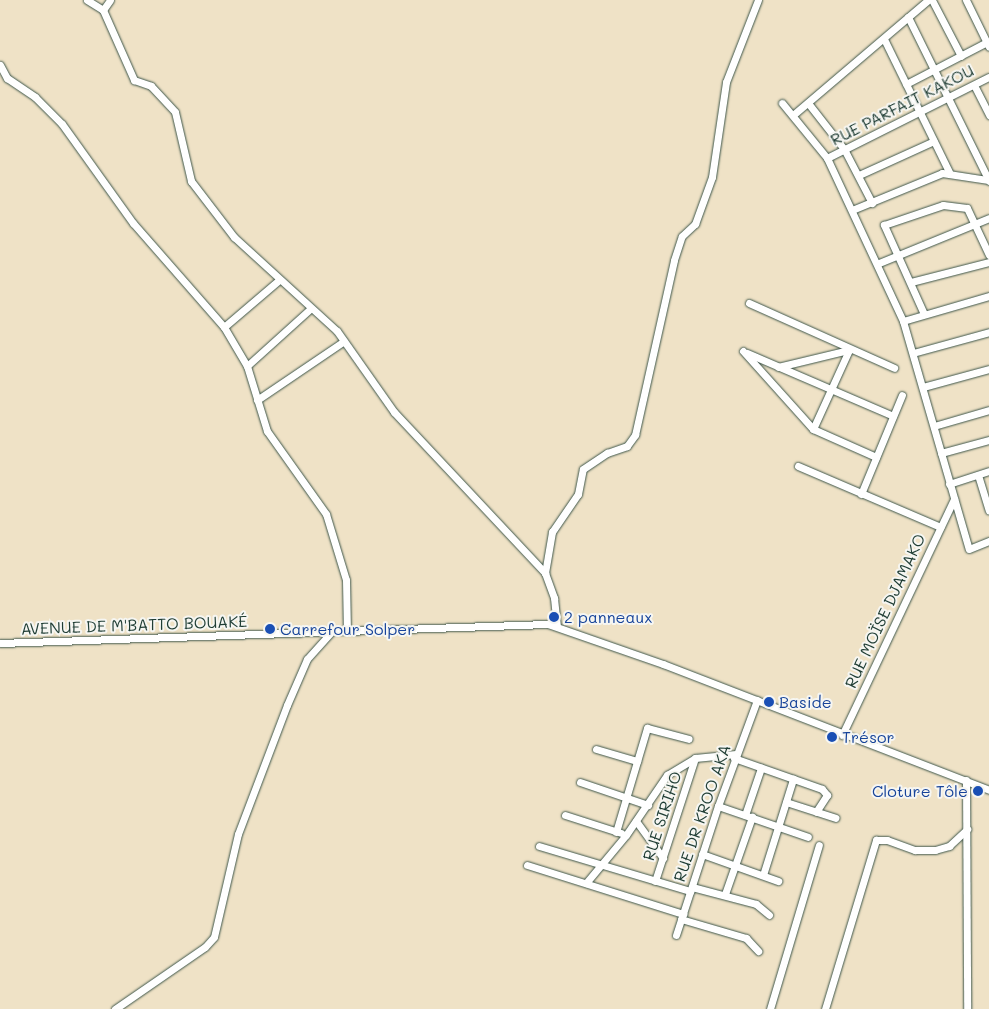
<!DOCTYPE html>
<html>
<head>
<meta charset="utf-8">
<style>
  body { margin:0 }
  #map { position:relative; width:989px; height:1009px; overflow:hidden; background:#efe2c6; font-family:Mali,sans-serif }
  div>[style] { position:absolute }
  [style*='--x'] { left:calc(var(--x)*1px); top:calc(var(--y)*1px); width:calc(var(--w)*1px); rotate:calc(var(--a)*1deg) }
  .roads { filter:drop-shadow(0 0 1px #3e564a) drop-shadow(0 0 1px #3e564a) }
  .minor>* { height:7px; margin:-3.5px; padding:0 3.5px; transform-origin:3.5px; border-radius:3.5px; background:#fff }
  .dots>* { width:14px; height:14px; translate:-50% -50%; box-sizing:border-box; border:2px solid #f6f6f2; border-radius:50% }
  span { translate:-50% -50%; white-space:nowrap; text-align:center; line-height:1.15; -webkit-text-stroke:4px #f6f6f2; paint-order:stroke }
  .street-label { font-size:16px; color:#1f3d34 }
  .transit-label { font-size:16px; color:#164399 }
  .left { translate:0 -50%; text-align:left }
  .right { translate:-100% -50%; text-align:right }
</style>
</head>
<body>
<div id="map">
  <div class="roads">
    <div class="minor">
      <i style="--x:87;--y:0;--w:19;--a:32"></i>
      <i style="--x:103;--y:10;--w:77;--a:66.1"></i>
      <i style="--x:134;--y:80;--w:18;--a:19"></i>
      <i style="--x:151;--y:86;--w:35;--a:47"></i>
      <i style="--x:175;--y:112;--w:71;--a:76.9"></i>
      <i style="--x:191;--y:181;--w:71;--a:52.5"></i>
      <i style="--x:234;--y:237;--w:139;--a:42.4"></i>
      <i style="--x:337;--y:331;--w:99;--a:54.9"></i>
      <i style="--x:394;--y:412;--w:221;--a:46.8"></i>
      <i style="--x:545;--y:573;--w:27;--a:70"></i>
      <i style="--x:554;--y:598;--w:28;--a:84"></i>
      <i style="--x:932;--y:0;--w:63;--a:62.6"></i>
      <i style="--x:966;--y:0;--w:52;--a:63.9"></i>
      <i style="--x:103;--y:10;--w:12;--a:-55"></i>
      <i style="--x:908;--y:17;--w:183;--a:63.7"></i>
      <i style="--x:884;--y:39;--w:150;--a:63.9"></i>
      <i style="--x:0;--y:65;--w:15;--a:62"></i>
      <i style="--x:7;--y:78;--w:34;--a:34"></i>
      <i style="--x:35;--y:97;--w:38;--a:45"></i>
      <i style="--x:62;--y:124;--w:122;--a:54.4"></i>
      <i style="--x:133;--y:223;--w:138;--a:48.8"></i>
      <i style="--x:224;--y:327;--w:45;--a:59.5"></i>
      <i style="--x:247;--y:366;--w:68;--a:72.9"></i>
      <i style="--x:267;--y:431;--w:102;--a:54.6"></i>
      <i style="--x:326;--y:514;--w:69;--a:73.1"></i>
      <i style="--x:346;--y:580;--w:50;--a:88.9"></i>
      <i style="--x:906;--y:84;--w:91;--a:-27.4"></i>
      <i style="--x:974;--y:85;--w:34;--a:63"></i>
      <i style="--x:782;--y:103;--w:71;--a:50.7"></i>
      <i style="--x:827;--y:158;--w:180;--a:65"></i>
      <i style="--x:903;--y:321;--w:237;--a:73.9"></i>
      <i style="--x:969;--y:549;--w:22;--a:-22"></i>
      <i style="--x:808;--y:103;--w:58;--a:52"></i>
      <i style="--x:844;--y:149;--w:61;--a:62.6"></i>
      <i style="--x:793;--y:115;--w:177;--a:-40.4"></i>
      <i style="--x:827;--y:158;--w:181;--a:-26.6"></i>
      <i style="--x:859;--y:175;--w:82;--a:-24.4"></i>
      <i style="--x:852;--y:210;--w:97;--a:-22.3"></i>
      <i style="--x:942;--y:173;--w:47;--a:8.7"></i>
      <i style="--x:879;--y:263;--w:119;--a:-22.2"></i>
      <i style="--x:911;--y:282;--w:81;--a:-14.4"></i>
      <i style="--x:749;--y:303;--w:159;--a:24.1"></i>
      <i style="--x:924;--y:314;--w:98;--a:-114.2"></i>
      <i style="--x:884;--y:225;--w:62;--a:-18.7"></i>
      <i style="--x:943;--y:205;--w:24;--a:7"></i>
      <i style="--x:967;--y:208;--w:52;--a:64.9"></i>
      <i style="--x:903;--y:321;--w:90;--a:-16.2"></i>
      <i style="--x:224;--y:327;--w:72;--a:-40.5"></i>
      <i style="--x:743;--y:351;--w:105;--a:48.1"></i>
      <i style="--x:813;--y:429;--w:69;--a:24"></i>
      <i style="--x:747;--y:353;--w:159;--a:23.3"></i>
      <i style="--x:913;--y:353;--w:79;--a:-15.4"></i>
      <i style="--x:247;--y:366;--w:85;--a:-42.1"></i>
      <i style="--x:778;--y:367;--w:73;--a:-13.5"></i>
      <i style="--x:923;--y:387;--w:68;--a:-15.3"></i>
      <i style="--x:257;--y:400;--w:105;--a:-34.1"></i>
      <i style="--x:934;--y:426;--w:57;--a:-16.2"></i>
      <i style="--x:813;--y:429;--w:87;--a:-65.5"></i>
      <i style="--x:941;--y:453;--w:50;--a:-15.2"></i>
      <i style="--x:798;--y:466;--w:155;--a:23.2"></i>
      <i style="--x:978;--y:475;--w:37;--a:73"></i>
      <i style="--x:949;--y:484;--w:42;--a:-18"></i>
      <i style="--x:861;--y:494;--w:107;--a:-67.5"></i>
      <i style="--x:545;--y:573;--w:42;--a:-80.3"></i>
      <i style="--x:552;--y:532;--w:46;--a:-55.6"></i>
      <i style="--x:578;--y:494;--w:25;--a:-79"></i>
      <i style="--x:583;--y:469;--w:29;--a:-34"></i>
      <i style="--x:607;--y:453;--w:21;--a:-19"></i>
      <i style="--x:627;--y:446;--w:14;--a:-54"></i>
      <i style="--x:635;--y:435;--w:179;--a:-77.4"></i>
      <i style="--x:674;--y:260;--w:25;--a:-72"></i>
      <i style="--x:682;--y:236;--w:18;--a:-43"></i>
      <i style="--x:695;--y:224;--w:50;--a:-70.1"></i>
      <i style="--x:712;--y:177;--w:96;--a:-81.6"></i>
      <i style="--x:726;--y:82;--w:88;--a:-68.7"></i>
      <i style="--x:0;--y:643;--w:548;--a:-1.99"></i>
      <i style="--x:548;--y:624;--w:122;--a:19.2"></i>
      <i style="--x:663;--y:664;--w:350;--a:21.1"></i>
      <i style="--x:842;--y:735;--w:261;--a:-64.6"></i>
      <i style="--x:596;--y:749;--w:43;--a:16.3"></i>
      <i style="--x:734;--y:758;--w:93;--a:19.4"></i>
      <i style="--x:822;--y:789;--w:8;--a:50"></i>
      <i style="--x:827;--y:795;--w:20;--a:123"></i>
      <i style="--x:966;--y:780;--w:229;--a:89.7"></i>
      <i style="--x:580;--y:782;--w:72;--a:18.7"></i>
      <i style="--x:786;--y:802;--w:52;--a:17.7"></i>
      <i style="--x:718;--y:806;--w:95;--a:19"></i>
      <i style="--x:565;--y:815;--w:59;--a:17.8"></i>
      <i style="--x:745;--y:815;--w:50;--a:-71.2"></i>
      <i style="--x:636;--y:821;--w:46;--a:53.9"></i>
      <i style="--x:616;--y:832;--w:109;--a:-73.4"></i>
      <i style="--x:647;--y:728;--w:43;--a:14.7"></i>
      <i style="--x:539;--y:846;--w:158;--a:16.6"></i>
      <i style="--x:702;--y:854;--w:81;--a:19.6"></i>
      <i style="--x:527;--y:865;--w:164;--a:17.4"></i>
      <i style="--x:763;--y:875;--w:101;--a:-72.6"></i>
      <i style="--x:655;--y:881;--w:129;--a:-72"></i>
      <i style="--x:586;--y:883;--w:62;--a:-50.2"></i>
      <i style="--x:626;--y:835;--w:73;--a:-55.7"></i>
      <i style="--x:667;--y:775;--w:33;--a:-31"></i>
      <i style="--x:695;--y:758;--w:41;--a:-5.6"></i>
      <i style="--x:692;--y:887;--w:66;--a:14.9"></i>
      <i style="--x:756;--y:904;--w:17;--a:40"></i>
      <i style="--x:725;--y:894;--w:82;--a:-70.7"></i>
      <i style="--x:681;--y:919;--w:68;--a:16.3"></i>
      <i style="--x:746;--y:938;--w:18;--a:47"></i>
      <i style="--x:676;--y:935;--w:136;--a:-72"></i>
      <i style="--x:718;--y:806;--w:113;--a:-69.8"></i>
      <i style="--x:115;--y:1009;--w:109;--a:-34.6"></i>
      <i style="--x:205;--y:947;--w:13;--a:-48"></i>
      <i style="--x:214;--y:937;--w:106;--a:-76.9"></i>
      <i style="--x:238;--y:834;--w:138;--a:-69.2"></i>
      <i style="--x:287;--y:705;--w:50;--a:-66.5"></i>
      <i style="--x:307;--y:659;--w:38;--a:-48"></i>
      <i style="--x:770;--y:1009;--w:171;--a:-73.4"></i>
      <i style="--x:825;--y:1009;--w:177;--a:-73.2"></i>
      <i style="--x:876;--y:840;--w:11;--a:0"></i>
      <i style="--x:887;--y:840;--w:30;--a:20"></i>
      <i style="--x:915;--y:850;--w:20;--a:0"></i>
      <i style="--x:935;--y:850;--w:15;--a:-16"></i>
      <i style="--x:949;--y:846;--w:25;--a:-43"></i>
    </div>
  </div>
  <div class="dots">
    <i style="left:554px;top:617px;background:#1a4fb4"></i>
    <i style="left:270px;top:629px;background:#1a4fb4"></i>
    <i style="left:769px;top:702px;background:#1a4fb4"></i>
    <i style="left:832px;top:737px;background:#1a4fb4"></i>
    <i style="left:978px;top:791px;background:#1a4fb4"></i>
  </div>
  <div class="street-label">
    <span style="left:902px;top:105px;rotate:-27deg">RUE PARFAIT KAKOU</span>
    <span style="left:885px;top:611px;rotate:-65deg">RUE MOÏSE DJAMAKO</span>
    <span style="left:134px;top:625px;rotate:-2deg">AVENUE DE M'BATTO BOUAKÉ</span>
    <span style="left:702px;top:813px;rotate:-71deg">RUE DR KROO AKA</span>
    <span style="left:662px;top:816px;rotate:-72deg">RUE SIRIHO</span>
  </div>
  <div class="transit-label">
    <span class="left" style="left:564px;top:617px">2 panneaux</span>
    <span class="left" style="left:280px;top:629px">Carrefour Solper</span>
    <span class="left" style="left:779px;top:702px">Baside</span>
    <span class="left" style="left:842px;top:737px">Trésor</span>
    <span class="right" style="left:968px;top:791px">Cloture Tôle</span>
  </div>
</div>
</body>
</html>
